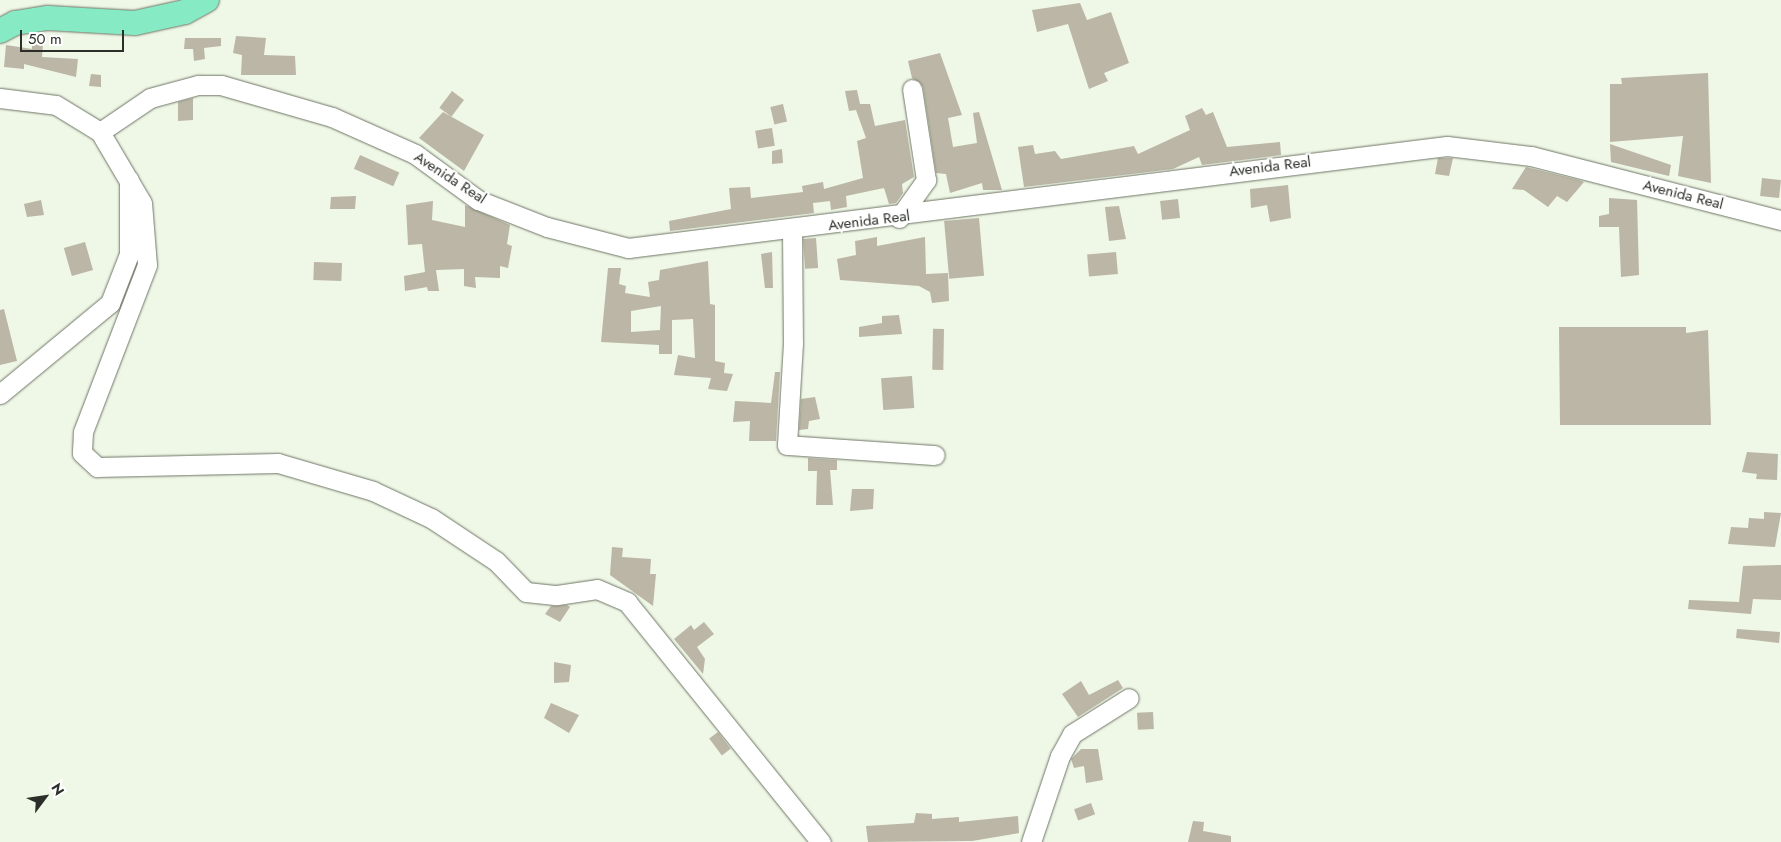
<!DOCTYPE html>
<html>
<head>
<meta charset="utf-8">
<style>
  body { margin:0 }
  #map { position:relative; width:1781px; height:842px; overflow:hidden; background:#eff7e6; font-family:Jost,sans-serif }
  div>[style] { position:absolute }
  [style*='--x'] { left:calc(var(--x)*1px); top:calc(var(--y)*1px); width:calc(var(--w)*1px); rotate:calc(var(--a)*1deg) }
  .building>* { inset:0; background:#bbb6a5; transform-origin:0 0 }
  .roads { filter:drop-shadow(0 0 1px #6e7566) drop-shadow(0 0 1px #6e7566) }
  .minor>* { height:19px; margin:-9.5px; padding:0 9.5px; transform-origin:9.5px; border-radius:9.5px; background:#fff }
  .major>* { height:24px; margin:-12px; padding:0 12px; transform-origin:12px; border-radius:12px; background:#86ebc4 }
  span { translate:-50% -50%; white-space:nowrap; text-align:center; line-height:1.15; -webkit-text-stroke:4px #fff; paint-order:stroke }
  .street-label { font-size:15px; color:#2c2f29 }
  .north { position:absolute; left:20px; top:772px; width:50px; height:50px; -webkit-text-stroke:4px #fff; paint-order:stroke; rotate:59deg; font-size:14px; font-weight:700; line-height:20px; text-align:center; color:#2c2f29 }
  .north::after { content:''; display:block; margin:auto; width:18px; height:22px; background:#2c2f29; clip-path:polygon(50% 0,100% 100%,50% 72%,0 100%) }
  .scale { position:absolute; left:20px; top:30px; width:104px; height:22px; box-sizing:border-box; border:2px solid #2c2f29; border-top:0; padding-left:6px; font-size:15px; line-height:18px; white-space:nowrap; color:#2c2f29; -webkit-text-stroke:4px #fff; paint-order:stroke }
</style>
</head>
<body>
<div id="map">
  <div class="building">
    <i style="clip-path:polygon(1080px 3px,1087px 20px,1111px 12px,1129px 63px,1104px 73px,1108px 81px,1089px 89px,1068px 24px,1037px 32px,1032px 10px)"></i>
    <i style="clip-path:polygon(236px 36px,266px 38px,264px 55px,295px 56px,296px 75px,241px 75px,242px 55px,233px 53px)"></i>
    <i style="clip-path:polygon(185px 38px,221px 38px,221px 46px,204px 48px,205px 59px,194px 61px,193px 49px,184px 49px)"></i>
    <i style="clip-path:polygon(32px 43px,43px 44px,42px 57px,78px 59px,76px 77px,24px 64px,24px 69px,4px 67px,6px 45px,32px 49px)"></i>
    <i style="clip-path:polygon(940px 53px,962px 115px,948px 118px,953px 147px,977px 143px,973px 113px,979px 112px,1002px 190px,983px 190px,982px 183px,950px 193px,946px 174px,936px 173px,923px 87px,912px 78px,908px 61px)"></i>
    <i style="clip-path:polygon(1708px 73px,1711px 183px,1678px 176px,1683px 136px,1610px 142px,1610px 84px,1622px 84px,1621px 78px)"></i>
    <i style="clip-path:polygon(91px 74px,101px 75px,101px 87px,89px 86px)"></i>
    <i style="clip-path:polygon(857px 90px,860px 104px,870px 104px,875px 126px,905px 120px,914px 177px,902px 184px,903px 193px,896px 203px,889px 204px,884px 188px,846px 196px,847px 207px,831px 210px,830px 201px,813px 203px,814px 213px,670px 231px,669px 221px,731px 209px,729px 188px,750px 187px,751px 198px,803px 192px,802px 186px,823px 182px,824px 189px,863px 178px,857px 141px,866px 138px,856px 110px,849px 111px,845px 91px)"></i>
    <i style="left:452px;top:91px;width:15px;height:21px;rotate:37deg"></i>
    <i style="clip-path:polygon(193px 98px,193px 120px,178px 121px,178px 102px)"></i>
    <i style="left:783px;top:104px;width:18px;height:13px;rotate:77deg"></i>
    <i style="clip-path:polygon(1202px 108px,1206px 115px,1213px 112px,1227px 147px,1280px 142px,1281px 155px,1202px 165px,1199px 157px,1173px 169px,1024px 187px,1018px 147px,1033px 145px,1035px 154px,1055px 151px,1061px 159px,1134px 146px,1138px 154px,1190px 130px,1185px 116px)"></i>
    <i style="clip-path:polygon(443px 112px,484px 135px,464px 171px,419px 138px)"></i>
    <i style="left:772px;top:128px;width:18px;height:17px;rotate:81deg"></i>
    <i style="clip-path:polygon(1610px 144px,1671px 165px,1669px 176px,1611px 162px)"></i>
    <i style="clip-path:polygon(782px 149px,783px 163px,772px 164px,772px 151px)"></i>
    <i style="left:360px;top:155px;width:43px;height:15px;rotate:24deg"></i>
    <i style="clip-path:polygon(1438px 158px,1453px 158px,1449px 176px,1435px 174px)"></i>
    <i style="clip-path:polygon(1526px 167px,1579px 180px,1584px 182px,1567px 202px,1557px 196px,1548px 207px,1524px 190px,1512px 189px)"></i>
    <i style="left:1762px;top:178px;width:19px;height:18px;rotate:6deg"></i>
    <i style="clip-path:polygon(1288px 185px,1291px 218px,1270px 222px,1267px 205px,1251px 208px,1250px 189px)"></i>
    <i style="clip-path:polygon(356px 196px,355px 209px,330px 209px,331px 197px)"></i>
    <i style="clip-path:polygon(1609px 198px,1637px 200px,1639px 275px,1621px 277px,1619px 227px,1599px 227px,1599px 216px,1609px 214px)"></i>
    <i style="left:1178px;top:199px;width:19px;height:18px;rotate:84deg"></i>
    <i style="clip-path:polygon(41px 200px,44px 215px,27px 217px,24px 204px)"></i>
    <i style="clip-path:polygon(433px 201px,432px 220px,465px 227px,465px 205px,510px 225px,507px 244px,512px 246px,508px 268px,500px 266px,500px 278px,475px 277px,476px 288px,464px 286px,464px 269px,436px 270px,439px 291px,428px 291px,427px 287px,405px 291px,404px 276px,425px 272px,422px 244px,408px 245px,406px 205px)"></i>
    <i style="clip-path:polygon(1119px 206px,1126px 239px,1109px 241px,1105px 207px)"></i>
    <i style="left:979px;top:218px;width:58px;height:35px;rotate:85deg"></i>
    <i style="clip-path:polygon(877px 237px,877px 246px,925px 237px,926px 274px,948px 273px,949px 301px,932px 303px,930px 292px,919px 286px,840px 280px,837px 259px,856px 255px,855px 241px)"></i>
    <i style="left:816px;top:238px;width:30px;height:13px;rotate:86deg"></i>
    <i style="left:85px;top:242px;width:29px;height:22px;rotate:74deg"></i>
    <i style="clip-path:polygon(772px 252px,773px 288px,765px 288px,761px 254px)"></i>
    <i style="left:1116px;top:252px;width:22px;height:29px;rotate:85deg"></i>
    <i style="clip-path:polygon(evenodd,708px 261px,710px 304px,715px 305px,715px 361px,725px 363px,724px 373px,733px 374px,727px 391px,708px 389px,711px 378px,674px 375px,678px 355px,695px 358px,693px 319px,672px 320px,672px 354px,659px 354px,659px 345px,601px 342px,608px 268px,621px 268px,619px 284px,626px 286px,625px 293px,650px 297px,648px 282px,659px 280px,660px 270px,708px 261px,661px 306px,660px 330px,631px 332px,631px 311px,661px 306px)"></i>
    <i style="left:314px;top:262px;width:28px;height:18px;rotate:2deg"></i>
    <i style="clip-path:polygon(4px 309px,17px 361px,0 365px,0 310px)"></i>
    <i style="clip-path:polygon(899px 315px,902px 334px,859px 337px,859px 327px,882px 323px,882px 316px)"></i>
    <i style="clip-path:polygon(1559px 327px,1686px 327px,1686px 333px,1708px 330px,1711px 425px,1560px 425px)"></i>
    <i style="left:944px;top:329px;width:41px;height:11px;rotate:91deg"></i>
    <i style="clip-path:polygon(775px 372px,780px 372px,776px 441px,749px 441px,750px 421px,733px 422px,735px 401px,771px 403px)"></i>
    <i style="left:912px;top:376px;width:32px;height:31px;rotate:86deg"></i>
    <i style="clip-path:polygon(815px 397px,820px 419px,809px 421px,808px 429px,799px 430px,801px 399px)"></i>
    <i style="clip-path:polygon(1747px 452px,1778px 454px,1777px 480px,1756px 479px,1757px 474px,1742px 472px)"></i>
    <i style="clip-path:polygon(808px 458px,837px 460px,837px 470px,830px 470px,833px 505px,816px 505px,817px 471px,808px 471px)"></i>
    <i style="clip-path:polygon(852px 489px,874px 489px,873px 509px,850px 511px)"></i>
    <i style="clip-path:polygon(1764px 512px,1781px 513px,1775px 547px,1728px 544px,1731px 527px,1748px 528px,1749px 518px,1764px 519px)"></i>
    <i style="clip-path:polygon(612px 547px,623px 548px,622px 557px,651px 559px,650px 574px,656px 574px,653px 606px,610px 575px)"></i>
    <i style="clip-path:polygon(1781px 565px,1781px 600px,1753px 599px,1751px 614px,1688px 609px,1689px 600px,1739px 602px,1743px 566px)"></i>
    <i style="clip-path:polygon(567px 605px,570px 607px,560px 622px,545px 614px,551px 606px)"></i>
    <i style="clip-path:polygon(704px 622px,714px 634px,697px 647px,705px 659px,703px 674px,674px 639px,691px 625px,694px 630px)"></i>
    <i style="clip-path:polygon(1737px 629px,1780px 632px,1779px 643px,1736px 638px)"></i>
    <i style="clip-path:polygon(554px 662px,571px 665px,569px 682px,554px 683px)"></i>
    <i style="clip-path:polygon(1118px 680px,1123px 688px,1078px 717px,1062px 694px,1081px 681px,1089px 695px)"></i>
    <i style="clip-path:polygon(551px 703px,579px 715px,569px 733px,544px 718px)"></i>
    <i style="left:1153px;top:712px;width:17px;height:16px;rotate:87deg"></i>
    <i style="left:718px;top:732px;width:21px;height:11px;rotate:53deg"></i>
    <i style="clip-path:polygon(1081px 749px,1098px 749px,1103px 780px,1086px 783px,1084px 766px,1074px 768px,1071px 759px)"></i>
    <i style="left:1091px;top:803px;width:12px;height:18px;rotate:70deg"></i>
    <i style="clip-path:polygon(916px 813px,932px 814px,932px 819px,959px 817px,959px 822px,1018px 816px,1019px 833px,972px 841px,868px 842px,866px 826px,914px 823px)"></i>
    <i style="clip-path:polygon(1193px 821px,1204px 822px,1203px 831px,1231px 836px,1231px 842px,1188px 842px)"></i>
  </div>
  <div class="roads">
    <div class="minor">
      <i style="--x:0;--y:98;--w:56;--a:7.1"></i>
      <i style="--x:56;--y:105;--w:52;--a:31.5"></i>
      <i style="--x:100;--y:132;--w:82;--a:59.4"></i>
      <i style="--x:142;--y:203;--w:62;--a:85.4"></i>
      <i style="--x:147;--y:265;--w:179;--a:111"></i>
      <i style="--x:83;--y:432;--w:21;--a:93"></i>
      <i style="--x:82;--y:453;--w:21;--a:43"></i>
      <i style="--x:97;--y:467;--w:181;--a:-1.3"></i>
      <i style="--x:278;--y:463;--w:99;--a:16.4"></i>
      <i style="--x:373;--y:491;--w:64;--a:25"></i>
      <i style="--x:431;--y:518;--w:78;--a:33.5"></i>
      <i style="--x:496;--y:561;--w:43;--a:45.9"></i>
      <i style="--x:526;--y:592;--w:31;--a:6"></i>
      <i style="--x:557;--y:595;--w:40;--a:-8.5"></i>
      <i style="--x:597;--y:589;--w:33;--a:23"></i>
      <i style="--x:627;--y:602;--w:309;--a:51.1"></i>
      <i style="--x:100;--y:132;--w:60;--a:-34.2"></i>
      <i style="--x:150;--y:98;--w:50;--a:-15.2"></i>
      <i style="--x:198;--y:85;--w:23;--a:0"></i>
      <i style="--x:221;--y:85;--w:116;--a:16.1"></i>
      <i style="--x:332;--y:117;--w:91;--a:24"></i>
      <i style="--x:415;--y:154;--w:78;--a:36.1"></i>
      <i style="--x:478;--y:200;--w:74;--a:21.4"></i>
      <i style="--x:547;--y:227;--w:84;--a:14.5"></i>
      <i style="--x:628;--y:248;--w:825;--a:-7.1"></i>
      <i style="--x:1447;--y:146;--w:85;--a:6.8"></i>
      <i style="--x:1531;--y:156;--w:258;--a:14.4"></i>
      <i style="--x:899;--y:218;--w:47;--a:-54.6"></i>
      <i style="--x:926;--y:180;--w:92;--a:-98.7"></i>
      <i style="--x:792;--y:231;--w:112;--a:89.5"></i>
      <i style="--x:793;--y:343;--w:102;--a:93.4"></i>
      <i style="--x:787;--y:445;--w:148;--a:3.9"></i>
      <i style="--x:0;--y:394;--w:143;--a:-39.6"></i>
      <i style="--x:110;--y:303;--w:53;--a:-68.8"></i>
      <i style="--x:129;--y:254;--w:74;--a:-90"></i>
      <i style="--x:1031;--y:842;--w:91;--a:-71.4"></i>
      <i style="--x:1060;--y:756;--w:25;--a:-61"></i>
      <i style="--x:1072;--y:734;--w:67;--a:-32.3"></i>
    </div>
    <div class="major">
      <i style="--x:0;--y:31;--w:17;--a:-28"></i>
      <i style="--x:15;--y:23;--w:33;--a:-9"></i>
      <i style="--x:48;--y:18;--w:87;--a:3.3"></i>
      <i style="--x:135;--y:23;--w:51;--a:-12.4"></i>
      <i style="--x:185;--y:12;--w:25;--a:-29"></i>
    </div>
  </div>
  <div class="street-label">
    <span style="left:1270px;top:167px;rotate:-7deg">Avenida Real</span>
    <span style="left:450px;top:178px;rotate:33deg">Avenida Real</span>
    <span style="left:1683px;top:195px;rotate:14deg">Avenida Real</span>
    <span style="left:869px;top:221px;rotate:-7deg">Avenida Real</span>
  </div>
  <div class="north">N</div>
  <div class="scale">50 m</div>
</div>
</body>
</html>
